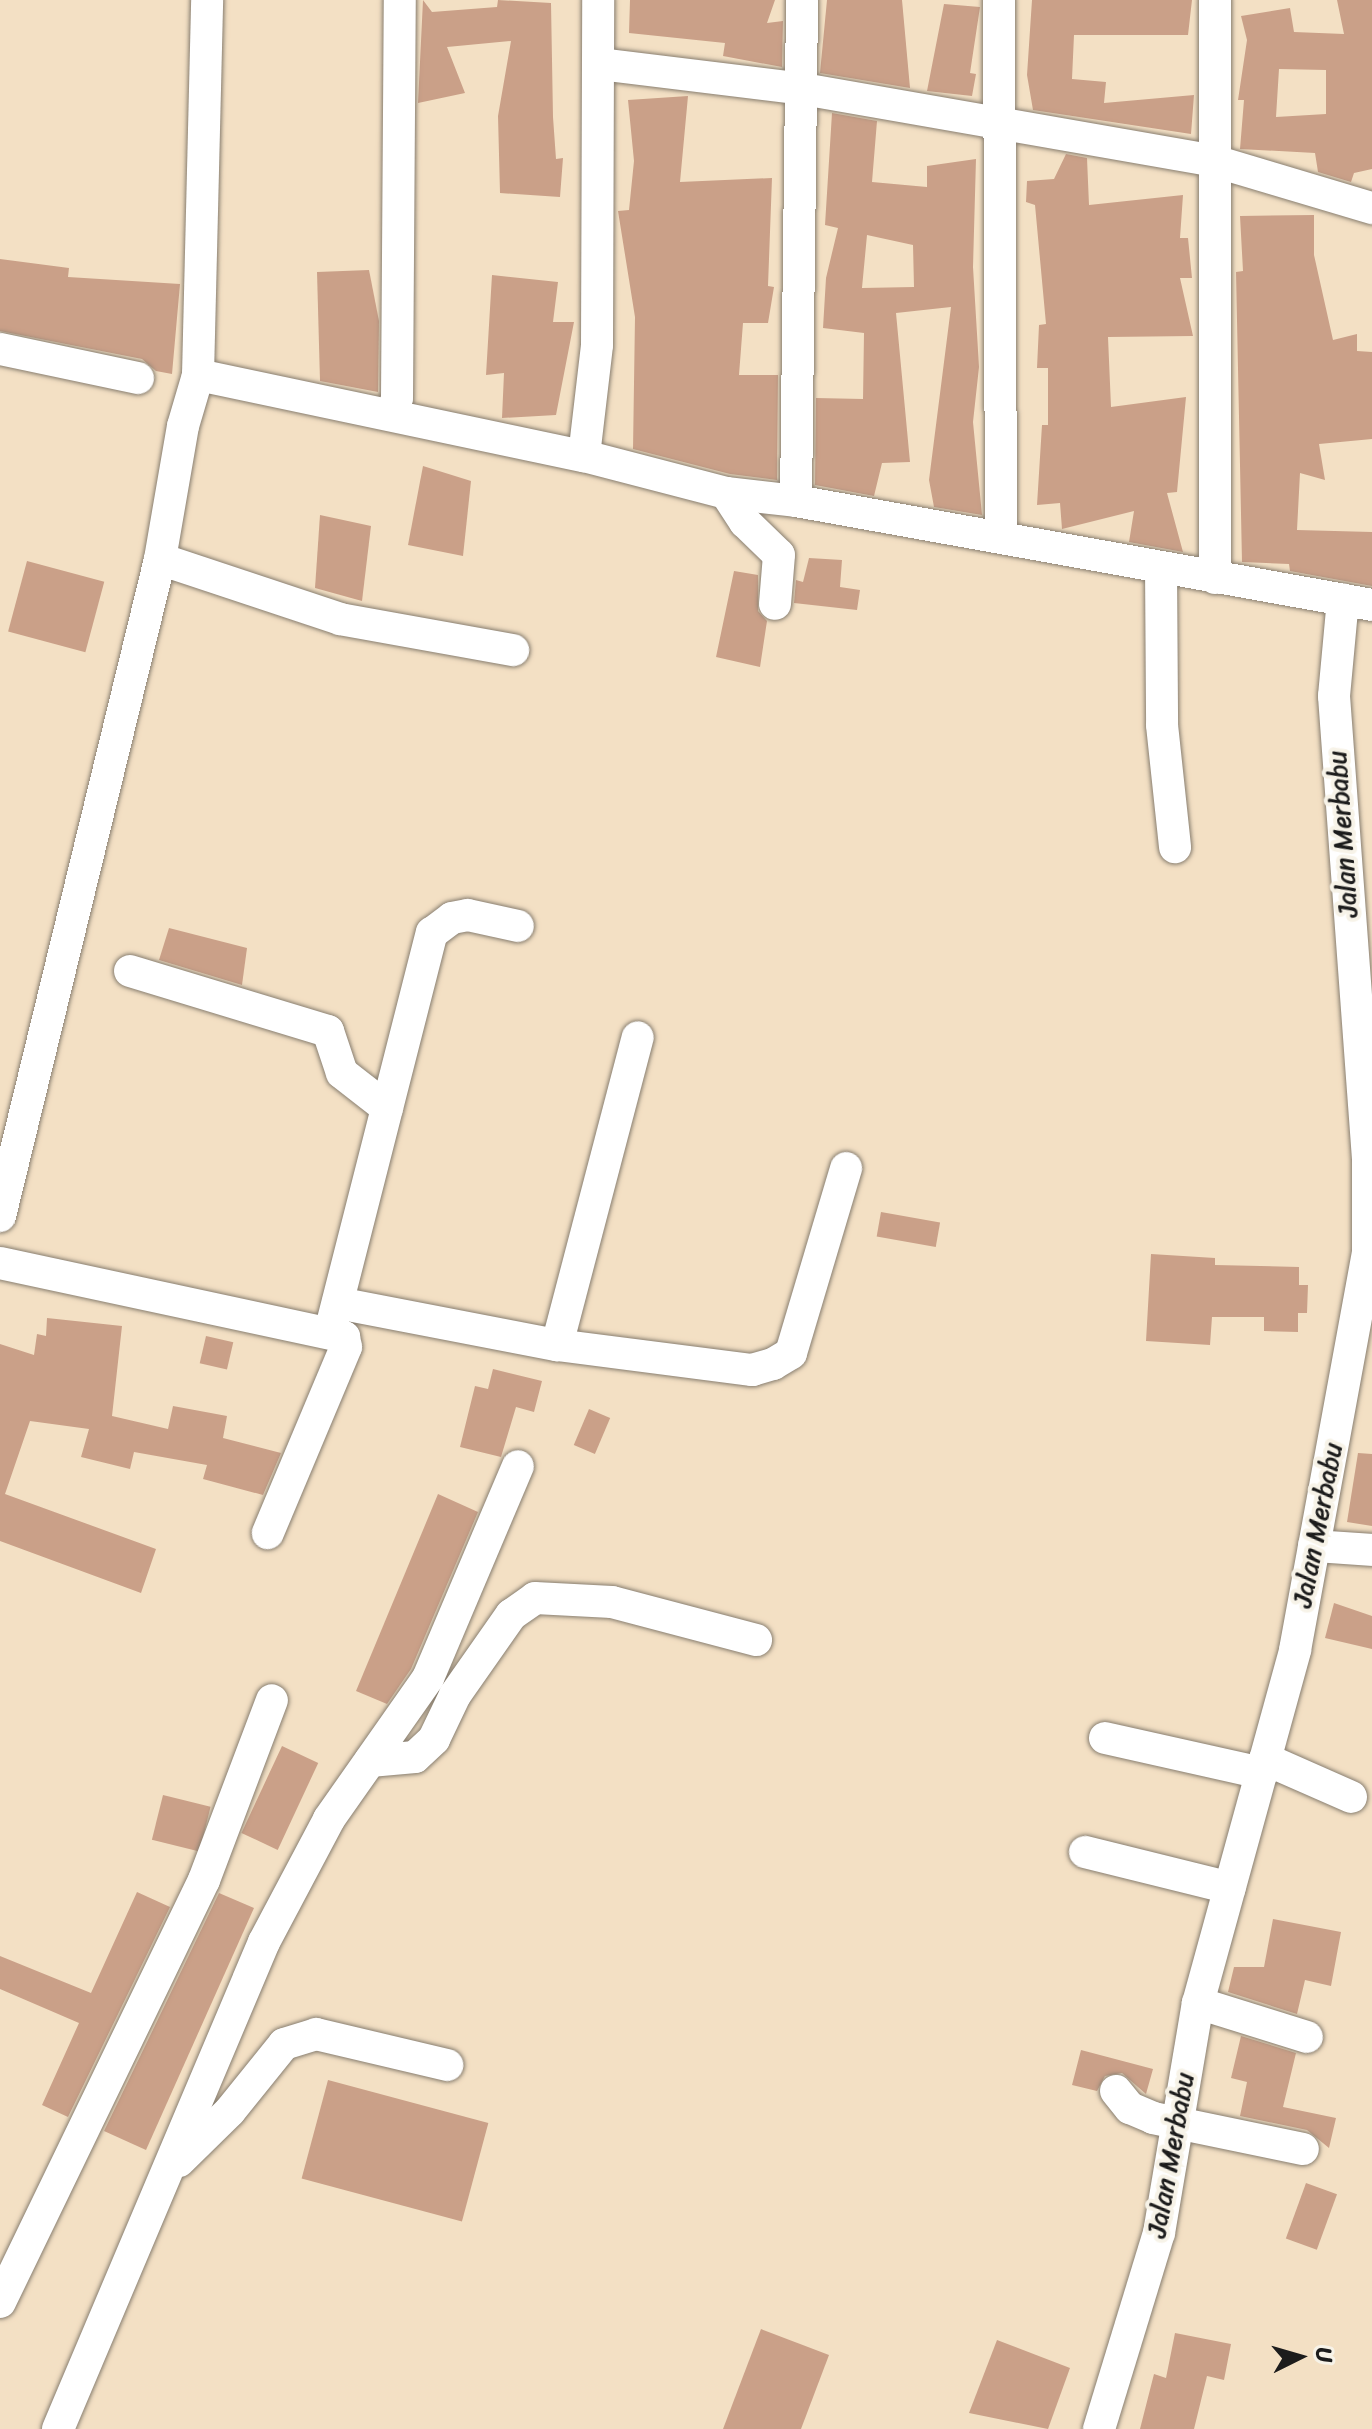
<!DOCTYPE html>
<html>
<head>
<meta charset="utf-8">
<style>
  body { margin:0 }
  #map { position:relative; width:1372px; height:2429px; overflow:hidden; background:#f3e0c4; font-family:Sriracha,sans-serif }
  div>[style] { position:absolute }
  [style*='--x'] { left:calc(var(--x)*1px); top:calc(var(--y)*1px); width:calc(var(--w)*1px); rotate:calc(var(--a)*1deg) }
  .building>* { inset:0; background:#caa088; transform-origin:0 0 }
  .roads { filter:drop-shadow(0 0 2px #887e70) drop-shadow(0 0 2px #887e70) }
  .minor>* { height:32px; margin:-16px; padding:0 16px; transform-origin:16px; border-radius:16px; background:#fff }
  span { translate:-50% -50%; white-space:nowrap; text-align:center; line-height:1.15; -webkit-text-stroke:8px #f7f3e8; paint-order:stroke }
  .street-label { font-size:26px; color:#1c1c1c }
  .north { position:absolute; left:1260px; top:2317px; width:80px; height:80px; -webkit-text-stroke:6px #f7f3e8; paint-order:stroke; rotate:85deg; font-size:22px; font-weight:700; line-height:32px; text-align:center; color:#1c1c1c }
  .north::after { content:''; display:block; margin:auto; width:28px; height:36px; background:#1c1c1c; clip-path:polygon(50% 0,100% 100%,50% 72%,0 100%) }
</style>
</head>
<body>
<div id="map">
  <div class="building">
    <i style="clip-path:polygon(423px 0,432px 12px,497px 7px,498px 0,551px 3px,553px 117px,556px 159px,563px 158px,560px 197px,500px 193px,498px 116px,511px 41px,447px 47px,465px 93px,418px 103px)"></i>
    <i style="clip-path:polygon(630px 0,775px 0,767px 23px,783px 21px,782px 67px,723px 56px,725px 43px,629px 33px)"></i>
    <i style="clip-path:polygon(827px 0,902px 0,910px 88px,820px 73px)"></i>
    <i style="clip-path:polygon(1032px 0,1192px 0,1188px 35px,1074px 35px,1072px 79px,1106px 82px,1104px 103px,1194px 95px,1191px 134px,1033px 110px,1027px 75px)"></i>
    <i style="clip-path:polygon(evenodd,1337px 0,1372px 0,1372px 169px,1354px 173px,1351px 182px,1318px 172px,1315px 153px,1240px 149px,1244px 100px,1238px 100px,1247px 40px,1241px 16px,1290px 8px,1294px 32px,1344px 34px,1337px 0,1279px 69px,1326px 70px,1326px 114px,1276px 117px,1279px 69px)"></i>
    <i style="clip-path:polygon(944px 4px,980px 7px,970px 73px,976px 74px,972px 96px,927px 91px)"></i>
    <i style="clip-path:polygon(688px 96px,680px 182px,772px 178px,768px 286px,774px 287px,768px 323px,743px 323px,739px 375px,778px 375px,777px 480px,730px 474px,633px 449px,635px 317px,618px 211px,629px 210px,634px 161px,628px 100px)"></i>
    <i style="clip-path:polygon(evenodd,832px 113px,877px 121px,872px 182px,927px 187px,927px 166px,976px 159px,973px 267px,979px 367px,973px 422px,982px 515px,934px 507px,929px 480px,951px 307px,896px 313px,910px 462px,882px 463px,874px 496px,815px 485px,816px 398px,863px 399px,864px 333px,823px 328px,826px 278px,838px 228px,825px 225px,832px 113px,867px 235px,913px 245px,914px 287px,862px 288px,867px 235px)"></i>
    <i style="clip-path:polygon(1066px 154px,1087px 158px,1089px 205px,1183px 195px,1180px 238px,1188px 238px,1192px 278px,1180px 278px,1193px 336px,1108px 337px,1111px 407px,1186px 397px,1177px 492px,1167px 493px,1183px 552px,1129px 542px,1134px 511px,1062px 529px,1060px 503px,1037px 505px,1042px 425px,1048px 425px,1048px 368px,1037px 368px,1039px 325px,1046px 324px,1035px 205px,1026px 202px,1027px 181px,1054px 179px)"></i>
    <i style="clip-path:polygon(1314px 215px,1314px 255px,1333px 340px,1357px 334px,1357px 351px,1372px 352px,1372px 439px,1319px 444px,1325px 480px,1300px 473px,1297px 530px,1372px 532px,1372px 586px,1290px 571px,1289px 564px,1242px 562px,1236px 272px,1243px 271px,1240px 216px)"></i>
    <i style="clip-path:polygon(0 259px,69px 268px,68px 277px,180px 284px,172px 374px,156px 371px,142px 359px,0 331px)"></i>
    <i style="clip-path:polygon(369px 270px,379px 321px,378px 392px,320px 381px,317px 272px)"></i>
    <i style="clip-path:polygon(492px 275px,558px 282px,553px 322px,574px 322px,556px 415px,502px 418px,504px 373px,486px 375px)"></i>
    <i style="clip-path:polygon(423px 466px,471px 481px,463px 556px,408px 545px)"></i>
    <i style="clip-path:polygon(320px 515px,371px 526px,362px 601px,315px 588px)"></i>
    <i style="clip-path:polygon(809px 558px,842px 560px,840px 587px,860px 590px,857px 610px,794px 603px,796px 580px,803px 582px)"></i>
    <i style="left:27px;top:561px;width:80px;height:73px;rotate:15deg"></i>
    <i style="clip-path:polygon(734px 571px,758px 575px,758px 611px,767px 621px,760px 667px,716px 657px)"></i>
    <i style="clip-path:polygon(169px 928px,247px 948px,242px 985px,159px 960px)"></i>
    <i style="left:881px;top:1212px;width:60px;height:25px;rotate:10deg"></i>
    <i style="clip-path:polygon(1151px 1254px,1215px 1258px,1215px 1265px,1299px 1267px,1299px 1285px,1308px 1285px,1307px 1313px,1298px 1313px,1298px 1332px,1264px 1331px,1264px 1317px,1212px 1317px,1210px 1345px,1146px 1341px)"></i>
    <i style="clip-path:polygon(47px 1318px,122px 1326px,112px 1416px,168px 1429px,173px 1406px,227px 1416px,223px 1438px,281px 1453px,263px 1495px,203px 1479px,207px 1465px,134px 1452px,130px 1469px,81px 1457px,89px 1429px,30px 1421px,5px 1494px,156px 1549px,141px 1593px,0 1541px,0 1344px,34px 1355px,37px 1334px,46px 1336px)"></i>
    <i style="left:206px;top:1336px;width:28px;height:28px;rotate:13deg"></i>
    <i style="clip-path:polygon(493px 1369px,542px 1381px,534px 1412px,516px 1407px,501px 1457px,460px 1447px,475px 1386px,488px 1389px)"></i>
    <i style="left:589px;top:1409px;width:23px;height:39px;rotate:23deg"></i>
    <i style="clip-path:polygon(1358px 1453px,1372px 1454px,1372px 1526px,1347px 1522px)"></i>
    <i style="clip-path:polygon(438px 1494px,478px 1512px,411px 1669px,387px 1704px,356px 1691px)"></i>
    <i style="clip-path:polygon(1334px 1603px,1372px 1616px,1372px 1649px,1325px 1638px)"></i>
    <i style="left:282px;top:1746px;width:40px;height:96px;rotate:25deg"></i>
    <i style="left:163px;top:1795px;width:49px;height:46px;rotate:14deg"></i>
    <i style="clip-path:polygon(137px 1892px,170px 1907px,68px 2117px,42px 2105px,79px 2023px,0 1989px,0 1956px,91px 1993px)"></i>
    <i style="clip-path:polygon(219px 1893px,254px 1908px,146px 2150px,104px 2131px)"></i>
    <i style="clip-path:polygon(1273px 1919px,1341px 1932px,1331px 1986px,1305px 1980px,1297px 2014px,1228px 1992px,1234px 1967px,1264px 1967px)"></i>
    <i style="clip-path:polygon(1241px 2036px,1296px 2053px,1283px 2107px,1336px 2118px,1329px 2148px,1307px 2130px,1240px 2116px,1247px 2082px,1231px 2078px)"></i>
    <i style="clip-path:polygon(1081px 2050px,1153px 2069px,1146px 2094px,1122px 2073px,1105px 2076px,1097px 2091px,1072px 2085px)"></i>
    <i style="left:328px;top:2080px;width:166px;height:102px;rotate:15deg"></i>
    <i style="left:1306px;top:2183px;width:33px;height:59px;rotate:20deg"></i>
    <i style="clip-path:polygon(761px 2329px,829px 2355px,801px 2429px,723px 2429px)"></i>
    <i style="clip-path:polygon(1175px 2333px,1231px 2344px,1224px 2380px,1207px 2376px,1194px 2429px,1140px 2429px,1154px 2374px,1166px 2378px)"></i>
    <i style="clip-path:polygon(997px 2340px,1070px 2368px,1048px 2429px,969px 2413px)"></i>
  </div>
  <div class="roads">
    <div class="minor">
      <i style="--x:999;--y:0;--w:537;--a:89.79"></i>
      <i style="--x:600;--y:64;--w:205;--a:7"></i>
      <i style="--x:803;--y:89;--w:417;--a:9.9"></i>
      <i style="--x:1214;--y:161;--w:165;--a:16.6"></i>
      <i style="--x:0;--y:349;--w:141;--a:11.9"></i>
      <i style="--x:198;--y:375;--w:375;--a:-88.6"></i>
      <i style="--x:393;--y:415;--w:17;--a:-77"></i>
      <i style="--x:397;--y:398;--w:398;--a:-89.6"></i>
      <i style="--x:584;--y:456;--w:112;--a:-83.3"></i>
      <i style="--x:597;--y:345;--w:345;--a:-89.8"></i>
      <i style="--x:726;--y:493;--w:35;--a:57"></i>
      <i style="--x:745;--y:522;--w:47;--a:44.1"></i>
      <i style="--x:779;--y:555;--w:49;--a:94.7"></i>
      <i style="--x:796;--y:501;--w:501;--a:-89.31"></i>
      <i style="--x:160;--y:559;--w:190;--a:18.4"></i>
      <i style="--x:340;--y:619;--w:176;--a:10.2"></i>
      <i style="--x:1161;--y:567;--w:158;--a:89.6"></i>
      <i style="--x:1162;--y:725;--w:123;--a:83.9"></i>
      <i style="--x:1215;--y:578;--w:578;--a:-90"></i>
      <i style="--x:130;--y:971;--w:207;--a:16.9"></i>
      <i style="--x:328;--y:1031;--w:44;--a:71.6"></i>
      <i style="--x:342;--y:1073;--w:57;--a:37.9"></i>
      <i style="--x:0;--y:1216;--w:676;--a:-76.31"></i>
      <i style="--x:160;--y:559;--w:135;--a:-80.2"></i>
      <i style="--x:183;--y:426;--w:53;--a:-73.6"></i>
      <i style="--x:198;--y:375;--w:394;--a:11.9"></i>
      <i style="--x:584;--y:456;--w:147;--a:14.6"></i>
      <i style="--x:726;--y:493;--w:70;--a:6.5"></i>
      <i style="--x:796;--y:501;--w:585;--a:10.23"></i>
      <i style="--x:0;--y:1263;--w:352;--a:12.1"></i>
      <i style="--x:344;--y:1337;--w:10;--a:79"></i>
      <i style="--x:346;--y:1347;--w:202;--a:112.8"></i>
      <i style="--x:338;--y:1303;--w:223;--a:10.9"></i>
      <i style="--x:557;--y:1345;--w:318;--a:-75.3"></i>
      <i style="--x:332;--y:1324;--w:404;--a:-75.7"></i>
      <i style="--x:432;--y:933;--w:25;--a:-37"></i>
      <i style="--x:452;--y:918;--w:16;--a:-11"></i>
      <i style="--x:468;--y:915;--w:51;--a:12.4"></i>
      <i style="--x:557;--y:1345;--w:197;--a:7.3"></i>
      <i style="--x:752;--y:1370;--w:22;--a:-16"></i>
      <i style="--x:773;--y:1364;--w:21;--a:-31"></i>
      <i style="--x:791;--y:1353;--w:193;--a:-73.4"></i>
      <i style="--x:1314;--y:1546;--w:58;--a:3.9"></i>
      <i style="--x:1105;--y:1738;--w:161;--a:12.6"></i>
      <i style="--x:1265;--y:1759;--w:94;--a:23.8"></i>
      <i style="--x:370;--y:1761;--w:45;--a:-5.1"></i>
      <i style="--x:415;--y:1757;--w:26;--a:-43"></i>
      <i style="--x:434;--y:1739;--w:49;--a:-64.5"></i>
      <i style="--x:455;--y:1695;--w:98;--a:-55"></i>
      <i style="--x:511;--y:1615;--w:29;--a:-35"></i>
      <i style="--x:535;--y:1598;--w:77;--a:3"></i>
      <i style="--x:612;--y:1602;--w:149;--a:14.8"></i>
      <i style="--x:1085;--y:1852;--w:149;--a:13.9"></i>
      <i style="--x:1198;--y:2003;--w:114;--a:17.3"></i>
      <i style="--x:1116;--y:2091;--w:22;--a:51"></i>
      <i style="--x:1130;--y:2108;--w:25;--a:23"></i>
      <i style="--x:1153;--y:2118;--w:153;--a:11.7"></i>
      <i style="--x:179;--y:2161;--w:71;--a:-44.4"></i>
      <i style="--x:230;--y:2111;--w:86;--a:-51.1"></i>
      <i style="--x:284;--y:2044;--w:34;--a:-17"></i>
      <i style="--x:316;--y:2034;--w:135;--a:13.3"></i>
      <i style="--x:0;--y:2302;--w:469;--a:-64.2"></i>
      <i style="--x:204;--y:1880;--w:192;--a:-69.3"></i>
      <i style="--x:58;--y:2429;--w:529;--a:-67.07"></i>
      <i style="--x:264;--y:1942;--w:139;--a:-62.1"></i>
      <i style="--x:329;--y:1819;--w:172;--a:-54.9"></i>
      <i style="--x:428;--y:1678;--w:230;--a:-67"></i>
      <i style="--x:1099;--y:2429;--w:205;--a:-73"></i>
      <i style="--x:1159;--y:2233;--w:233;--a:-80.4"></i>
      <i style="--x:1198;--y:2003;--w:366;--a:-74.6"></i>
      <i style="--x:1295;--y:1650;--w:403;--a:-79.6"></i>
      <i style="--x:1368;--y:1254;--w:95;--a:-90"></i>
      <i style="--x:1368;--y:1159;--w:464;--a:-94.2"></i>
      <i style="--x:1334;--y:696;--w:97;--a:-84.7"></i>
    </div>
  </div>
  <div class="street-label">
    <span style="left:1343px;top:834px;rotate:-94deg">Jalan Merbabu</span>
    <span style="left:1318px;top:1525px;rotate:-79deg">Jalan Merbabu</span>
    <span style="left:1171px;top:2155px;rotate:-80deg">Jalan Merbabu</span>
  </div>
  <div class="north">U</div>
</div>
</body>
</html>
